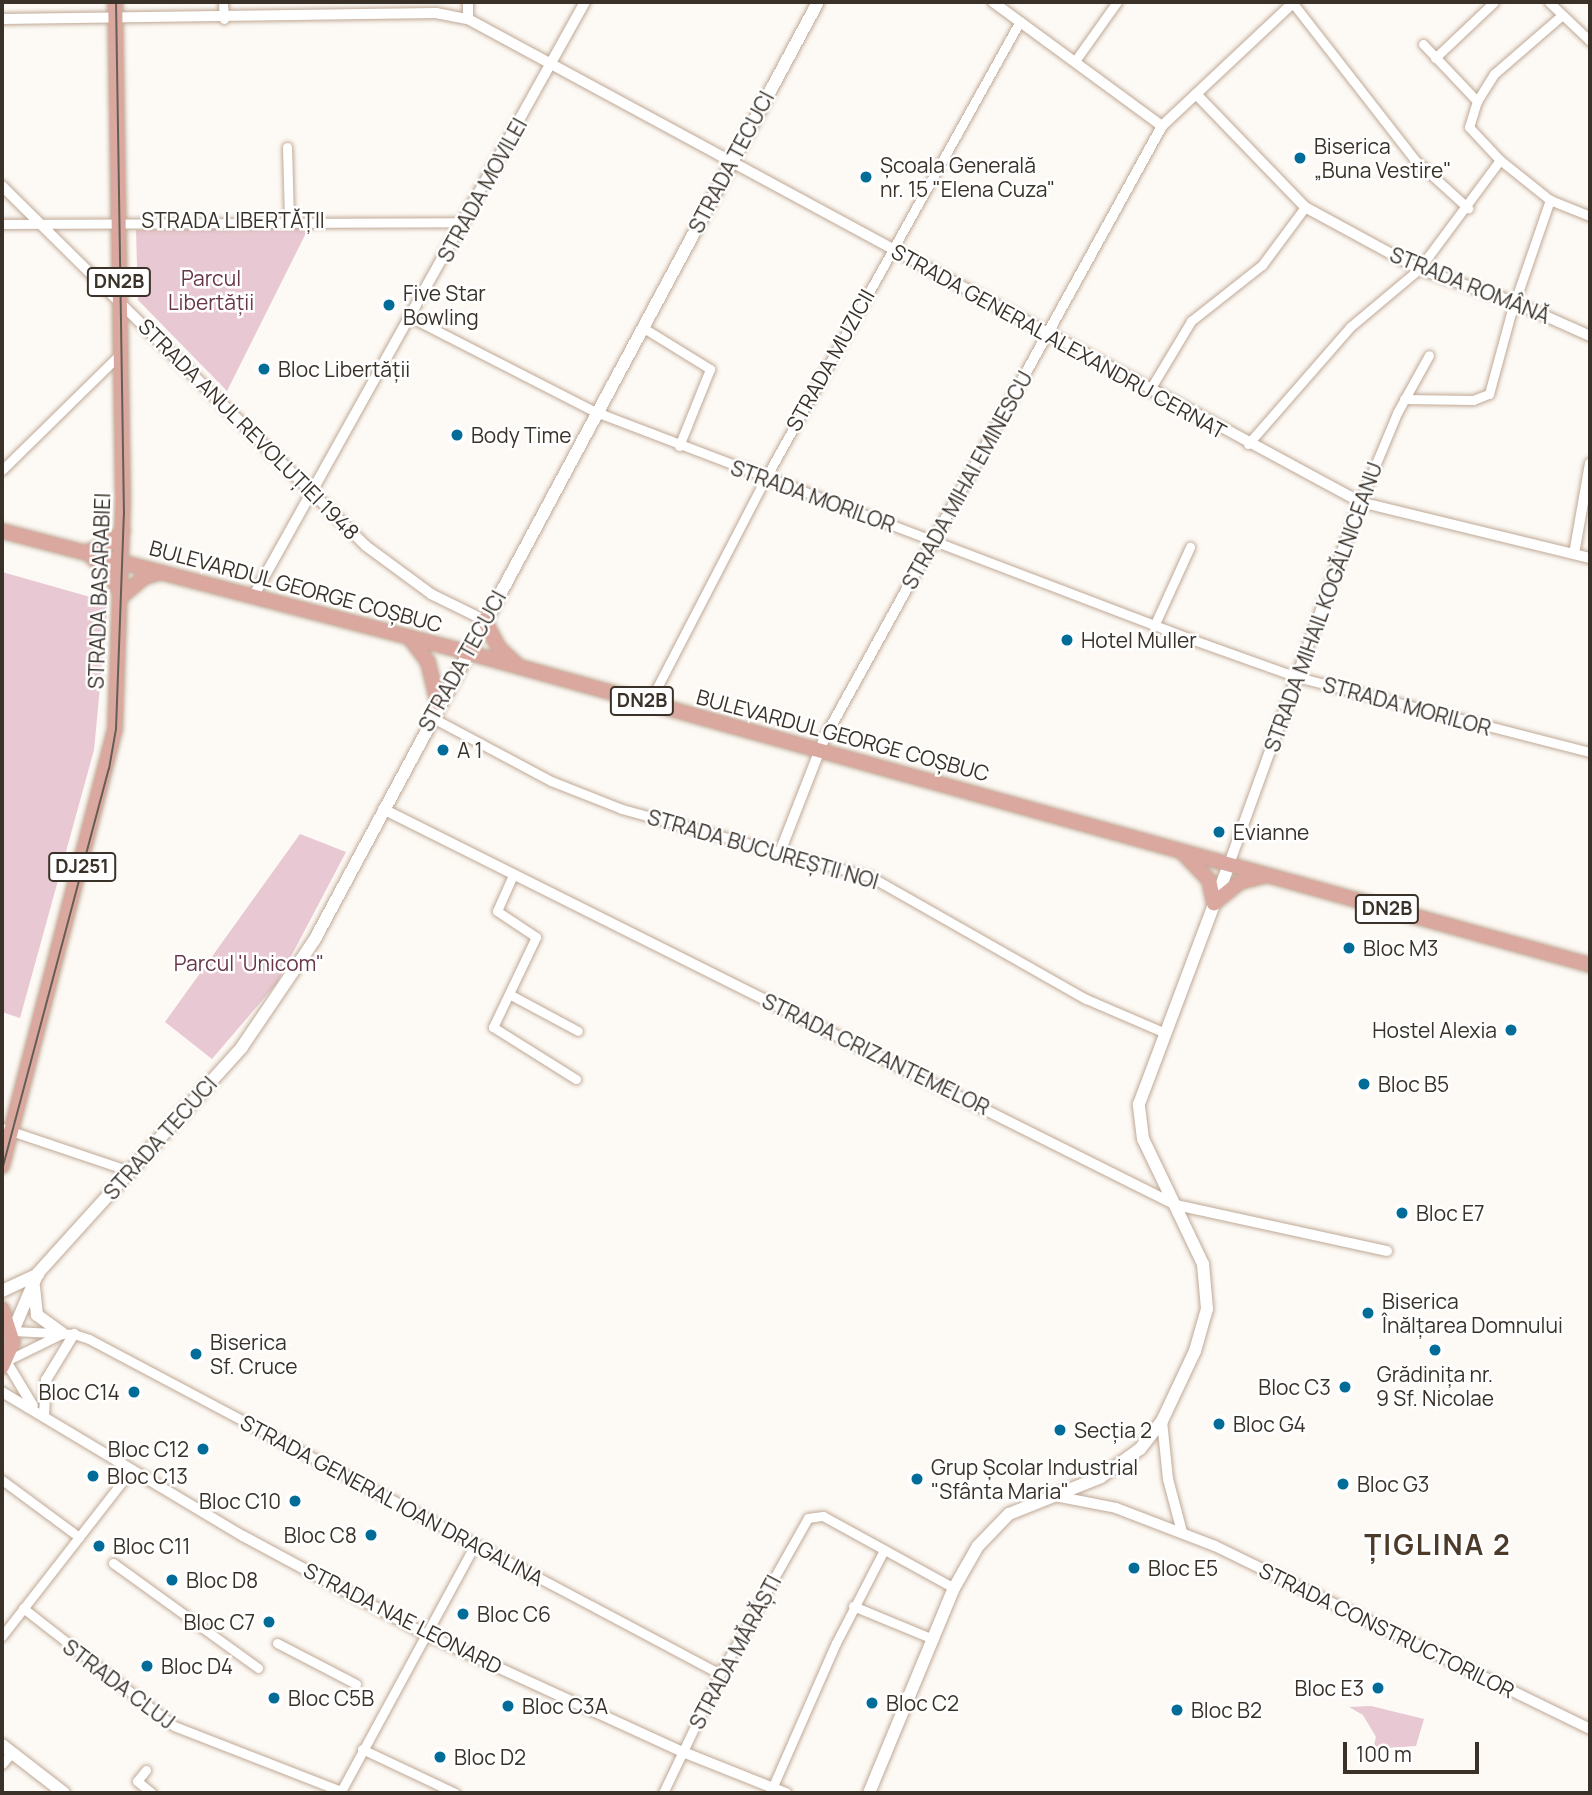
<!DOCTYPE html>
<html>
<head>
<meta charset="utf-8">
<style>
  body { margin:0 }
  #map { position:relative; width:1592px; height:1795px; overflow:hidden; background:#fdf9f4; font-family:Manrope,sans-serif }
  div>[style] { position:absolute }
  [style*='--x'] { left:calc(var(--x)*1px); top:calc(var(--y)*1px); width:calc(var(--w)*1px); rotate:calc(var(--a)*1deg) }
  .green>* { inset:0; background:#e8c8d2 }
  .roads { filter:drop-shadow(0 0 2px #bfa996) drop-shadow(0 0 2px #bfa996) }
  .minor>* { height:9px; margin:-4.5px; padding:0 4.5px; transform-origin:4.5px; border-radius:4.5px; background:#fff }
  .tertiary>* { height:10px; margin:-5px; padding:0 5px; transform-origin:5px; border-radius:5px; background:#fff }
  .secondary>* { height:12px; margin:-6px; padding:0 6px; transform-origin:6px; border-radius:6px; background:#fff }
  .primary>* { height:14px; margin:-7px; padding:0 7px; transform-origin:7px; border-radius:7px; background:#dba89f }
  .tram>* { height:2px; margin:-1px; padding:0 1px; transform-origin:1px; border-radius:1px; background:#655e56 }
  .dots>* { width:19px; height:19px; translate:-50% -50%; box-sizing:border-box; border:4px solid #fff; border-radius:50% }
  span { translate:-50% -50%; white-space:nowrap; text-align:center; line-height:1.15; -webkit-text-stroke:5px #fff; paint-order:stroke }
  .shield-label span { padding:2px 5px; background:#fff; border:2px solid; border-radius:5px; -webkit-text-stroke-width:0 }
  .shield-label { font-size:19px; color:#3a3229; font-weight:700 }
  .poi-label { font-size:21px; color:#3a3229 }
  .left { translate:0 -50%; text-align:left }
  .right { translate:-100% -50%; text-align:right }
  .street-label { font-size:21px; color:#3a3229 }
  .park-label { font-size:21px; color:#683649 }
  .district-label { font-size:28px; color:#4d3b2a; font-weight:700; letter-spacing:2px }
  .frame { position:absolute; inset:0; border:4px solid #3a3229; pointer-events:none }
  .scale { position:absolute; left:1343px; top:1742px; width:136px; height:32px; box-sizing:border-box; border:4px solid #3a3229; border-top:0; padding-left:9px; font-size:21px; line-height:24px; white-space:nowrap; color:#3a3229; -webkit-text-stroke:5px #fff; paint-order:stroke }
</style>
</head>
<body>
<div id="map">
  <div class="green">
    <i style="clip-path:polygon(309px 227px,227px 391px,138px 300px,136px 230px)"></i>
    <i style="clip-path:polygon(2px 572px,108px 602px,94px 750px,20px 1018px,2px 1012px)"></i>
    <i style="clip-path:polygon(300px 834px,346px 852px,277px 983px,212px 1059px,165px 1022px)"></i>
    <i style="clip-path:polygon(1371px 1706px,1424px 1719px,1416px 1746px,1373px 1749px,1376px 1737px,1363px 1715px,1349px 1707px)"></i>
  </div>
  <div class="roads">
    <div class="minor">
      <i style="--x:223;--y:2;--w:17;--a:87"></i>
      <i style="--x:1292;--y:2;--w:200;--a:52.1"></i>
      <i style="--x:1415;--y:160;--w:72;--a:42.2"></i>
      <i style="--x:1549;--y:2;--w:57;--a:43.6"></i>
      <i style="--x:1561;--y:16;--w:89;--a:139.1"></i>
      <i style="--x:1494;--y:74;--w:32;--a:122"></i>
      <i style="--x:1477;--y:101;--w:27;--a:107"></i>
      <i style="--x:1469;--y:127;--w:45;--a:46.8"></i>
      <i style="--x:1500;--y:160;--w:64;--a:38.7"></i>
      <i style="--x:1550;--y:200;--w:43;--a:21.8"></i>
      <i style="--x:1423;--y:44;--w:79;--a:46.5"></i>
      <i style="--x:1435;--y:58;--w:81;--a:-43.5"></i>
      <i style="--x:1075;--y:61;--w:72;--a:-54.6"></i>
      <i style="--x:287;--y:147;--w:73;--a:88.4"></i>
      <i style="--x:2;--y:224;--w:462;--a:-0.2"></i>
      <i style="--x:410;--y:317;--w:209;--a:27.1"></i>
      <i style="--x:596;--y:412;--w:634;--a:20.89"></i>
      <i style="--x:1188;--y:638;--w:116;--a:19.7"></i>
      <i style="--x:1297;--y:677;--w:302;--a:14.4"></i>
      <i style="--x:642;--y:327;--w:80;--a:31.7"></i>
      <i style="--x:710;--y:369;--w:83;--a:111.9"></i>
      <i style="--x:1149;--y:391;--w:82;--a:-59"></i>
      <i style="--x:1191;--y:321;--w:90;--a:-38.3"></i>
      <i style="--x:1262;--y:265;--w:72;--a:-53.4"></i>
      <i style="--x:1404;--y:399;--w:69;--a:0.8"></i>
      <i style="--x:1473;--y:400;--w:17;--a:-21"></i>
      <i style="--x:1489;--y:394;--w:84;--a:-74.8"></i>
      <i style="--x:1511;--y:313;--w:120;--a:-71"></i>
      <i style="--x:1248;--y:444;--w:155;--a:-48.9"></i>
      <i style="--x:1350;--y:327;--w:90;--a:-40"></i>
      <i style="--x:1419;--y:269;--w:136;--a:-53.4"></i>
      <i style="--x:2;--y:470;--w:167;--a:-44.5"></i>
      <i style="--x:1360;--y:502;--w:96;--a:-67.4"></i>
      <i style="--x:1397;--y:413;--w:66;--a:-61.1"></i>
      <i style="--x:1154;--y:626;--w:87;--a:-65.5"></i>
      <i style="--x:649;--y:703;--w:252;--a:-62.6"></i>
      <i style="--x:765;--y:479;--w:524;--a:-60.89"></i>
      <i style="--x:431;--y:717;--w:136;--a:28.1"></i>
      <i style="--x:551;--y:781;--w:76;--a:21.5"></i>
      <i style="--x:622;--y:809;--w:258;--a:15.3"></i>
      <i style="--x:871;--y:877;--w:247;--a:29.6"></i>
      <i style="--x:1086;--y:999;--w:84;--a:23.2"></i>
      <i style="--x:513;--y:875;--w:39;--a:114"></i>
      <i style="--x:497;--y:911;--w:47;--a:33.7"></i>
      <i style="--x:536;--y:937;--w:100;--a:115.5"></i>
      <i style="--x:493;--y:1027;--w:98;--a:32.1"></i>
      <i style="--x:509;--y:994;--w:78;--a:28.2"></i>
      <i style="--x:2;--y:1128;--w:135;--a:18.6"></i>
      <i style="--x:13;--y:1331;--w:61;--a:2.8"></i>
      <i style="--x:74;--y:1334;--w:16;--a:18"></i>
      <i style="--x:89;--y:1339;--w:714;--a:27.96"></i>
      <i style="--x:6;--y:1361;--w:61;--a:-26.1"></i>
      <i style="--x:2;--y:1480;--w:96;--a:36.5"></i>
      <i style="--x:113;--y:1563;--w:179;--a:35.9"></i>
      <i style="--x:853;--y:1606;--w:87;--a:22.4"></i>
      <i style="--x:23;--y:1608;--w:192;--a:38"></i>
      <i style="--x:174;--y:1726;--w:179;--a:21.3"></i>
      <i style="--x:2;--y:1636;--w:210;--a:-52.1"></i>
      <i style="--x:277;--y:1643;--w:89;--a:27.4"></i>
      <i style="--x:362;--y:1749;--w:103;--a:25.3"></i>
      <i style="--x:2;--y:1764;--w:16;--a:-50"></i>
      <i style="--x:146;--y:1770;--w:14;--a:129"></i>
      <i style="--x:137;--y:1781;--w:19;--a:39"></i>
      <i style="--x:340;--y:1793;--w:281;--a:-61.5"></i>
      <i style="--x:663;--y:1793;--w:132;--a:-64.4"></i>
      <i style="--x:720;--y:1674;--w:179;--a:-60.6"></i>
      <i style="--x:808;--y:1518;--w:15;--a:-8"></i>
      <i style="--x:823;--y:1516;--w:149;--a:28.8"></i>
      <i style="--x:770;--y:1793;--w:164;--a:-66.3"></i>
      <i style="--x:836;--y:1643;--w:105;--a:-62.7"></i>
    </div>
    <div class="tertiary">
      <i style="--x:468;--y:2;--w:17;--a:90"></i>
      <i style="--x:993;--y:2;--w:210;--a:36.3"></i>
      <i style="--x:2;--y:19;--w:434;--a:-0.8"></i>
      <i style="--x:436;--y:13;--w:33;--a:11"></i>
      <i style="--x:468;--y:19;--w:1014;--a:28.43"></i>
      <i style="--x:1360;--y:502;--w:237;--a:13.7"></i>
      <i style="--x:1196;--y:94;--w:157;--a:46"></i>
      <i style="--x:1305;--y:207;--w:130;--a:28.5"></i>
      <i style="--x:1419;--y:269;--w:101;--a:19.2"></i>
      <i style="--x:1514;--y:302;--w:83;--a:24.1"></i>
      <i style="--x:2;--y:186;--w:512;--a:44.68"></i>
      <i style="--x:366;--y:546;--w:81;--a:36.4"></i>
      <i style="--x:431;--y:594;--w:59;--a:26.1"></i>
      <i style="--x:1574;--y:554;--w:92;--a:-80"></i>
      <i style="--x:253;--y:597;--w:681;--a:-60.84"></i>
      <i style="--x:383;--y:809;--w:886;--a:26.54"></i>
      <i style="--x:1176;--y:1205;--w:216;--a:12.3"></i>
      <i style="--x:780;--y:852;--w:121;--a:-68.7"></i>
      <i style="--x:824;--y:739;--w:700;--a:-61.13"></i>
      <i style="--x:1162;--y:126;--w:181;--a:-43.2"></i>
      <i style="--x:1229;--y:864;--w:385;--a:-70.1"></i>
      <i style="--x:6;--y:1361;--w:52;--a:59"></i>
      <i style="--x:2;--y:1392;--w:281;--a:30.9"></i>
      <i style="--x:243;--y:1536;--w:207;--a:28.3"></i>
      <i style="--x:425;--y:1634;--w:284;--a:24.6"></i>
      <i style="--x:683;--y:1752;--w:111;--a:21.7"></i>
      <i style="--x:44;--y:1416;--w:36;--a:-87"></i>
      <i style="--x:46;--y:1380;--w:54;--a:-58.7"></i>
      <i style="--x:1162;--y:1421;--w:58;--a:84.1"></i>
      <i style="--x:1168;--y:1479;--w:55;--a:75.2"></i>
      <i style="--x:1055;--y:1496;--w:62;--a:11.1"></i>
      <i style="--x:1116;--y:1508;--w:106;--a:21"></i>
      <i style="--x:1215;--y:1546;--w:417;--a:26"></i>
    </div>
    <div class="secondary">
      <i style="--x:34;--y:1287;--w:28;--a:84"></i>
      <i style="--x:37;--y:1315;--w:31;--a:36"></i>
      <i style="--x:2;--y:1291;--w:40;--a:-25"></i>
      <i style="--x:13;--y:1331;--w:63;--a:-66.7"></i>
      <i style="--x:38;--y:1273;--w:304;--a:-47.9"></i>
      <i style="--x:242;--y:1047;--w:130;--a:-55.9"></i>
      <i style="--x:315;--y:939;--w:1063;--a:-61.77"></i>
      <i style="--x:2;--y:1745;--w:78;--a:37.7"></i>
      <i style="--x:869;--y:1793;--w:222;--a:-67.5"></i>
      <i style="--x:954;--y:1588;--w:48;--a:-60.3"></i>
      <i style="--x:978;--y:1546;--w:45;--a:-45.9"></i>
      <i style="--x:1009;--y:1514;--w:99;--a:-21.9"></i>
      <i style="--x:1101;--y:1477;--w:48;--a:-35.7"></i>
      <i style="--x:1140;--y:1449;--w:36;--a:-52"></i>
      <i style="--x:1162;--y:1421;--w:77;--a:-64.8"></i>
      <i style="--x:1195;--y:1351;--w:44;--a:-74.1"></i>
      <i style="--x:1207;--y:1309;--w:45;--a:-95.1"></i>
      <i style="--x:1203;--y:1264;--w:139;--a:-115.6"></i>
      <i style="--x:1143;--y:1139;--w:35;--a:-97"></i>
      <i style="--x:1139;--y:1104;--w:256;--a:-69.4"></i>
    </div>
    <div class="primary">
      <i style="--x:2;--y:531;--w:480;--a:14.6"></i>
      <i style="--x:466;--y:652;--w:1167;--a:15.56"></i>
      <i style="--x:87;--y:552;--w:23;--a:-20"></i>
      <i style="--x:109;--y:544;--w:19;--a:-43"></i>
      <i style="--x:92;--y:557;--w:21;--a:39"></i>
      <i style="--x:108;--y:570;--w:30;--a:62"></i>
      <i style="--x:122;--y:596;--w:30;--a:-40"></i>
      <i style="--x:145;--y:577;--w:15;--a:-16"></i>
      <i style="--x:484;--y:620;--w:32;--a:62"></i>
      <i style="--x:499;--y:648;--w:25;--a:43"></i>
      <i style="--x:410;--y:638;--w:30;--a:53"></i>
      <i style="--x:428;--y:662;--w:42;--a:76.3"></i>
      <i style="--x:1183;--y:853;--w:37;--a:46"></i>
      <i style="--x:1209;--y:880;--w:24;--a:78"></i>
      <i style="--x:1214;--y:903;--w:33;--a:-39"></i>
      <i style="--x:1240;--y:882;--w:25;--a:-14"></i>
      <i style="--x:2;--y:1166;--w:451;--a:-75.5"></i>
      <i style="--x:115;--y:729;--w:229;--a:-88"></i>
      <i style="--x:123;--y:500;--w:498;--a:-90.9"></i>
      <i style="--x:2;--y:1309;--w:35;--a:72"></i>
      <i style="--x:13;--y:1342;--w:27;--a:114"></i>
    </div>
  </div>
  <div class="tram">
    <i style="--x:2;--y:1170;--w:415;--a:-75.1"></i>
    <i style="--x:109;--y:769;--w:41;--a:-80.1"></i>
    <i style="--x:116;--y:729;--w:214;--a:-87.9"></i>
    <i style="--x:124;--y:515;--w:513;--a:-90.89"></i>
  </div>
  <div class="dots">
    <i style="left:1300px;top:158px;background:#026c99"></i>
    <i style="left:866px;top:177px;background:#026c99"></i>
    <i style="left:389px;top:305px;background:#026c99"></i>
    <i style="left:264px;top:369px;background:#026c99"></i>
    <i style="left:457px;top:435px;background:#026c99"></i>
    <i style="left:1067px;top:640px;background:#026c99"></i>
    <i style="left:443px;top:750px;background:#026c99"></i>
    <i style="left:1219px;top:832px;background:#026c99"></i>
    <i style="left:1349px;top:948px;background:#026c99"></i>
    <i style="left:1511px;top:1030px;background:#026c99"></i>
    <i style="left:1364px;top:1084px;background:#026c99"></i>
    <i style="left:1402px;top:1213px;background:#026c99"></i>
    <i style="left:1368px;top:1313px;background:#026c99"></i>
    <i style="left:1435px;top:1350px;background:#026c99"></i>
    <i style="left:196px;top:1354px;background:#026c99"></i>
    <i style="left:1345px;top:1387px;background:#026c99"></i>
    <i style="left:134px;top:1392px;background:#026c99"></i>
    <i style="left:1219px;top:1424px;background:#026c99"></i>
    <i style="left:1060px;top:1430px;background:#026c99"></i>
    <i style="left:203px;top:1449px;background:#026c99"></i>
    <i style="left:93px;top:1476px;background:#026c99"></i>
    <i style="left:917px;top:1479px;background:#026c99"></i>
    <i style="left:1343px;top:1484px;background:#026c99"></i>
    <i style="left:295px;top:1501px;background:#026c99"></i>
    <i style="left:371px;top:1535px;background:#026c99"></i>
    <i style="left:99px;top:1546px;background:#026c99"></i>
    <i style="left:1134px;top:1568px;background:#026c99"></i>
    <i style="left:172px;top:1580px;background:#026c99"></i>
    <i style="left:463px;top:1614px;background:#026c99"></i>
    <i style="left:269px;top:1622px;background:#026c99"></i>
    <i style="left:147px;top:1666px;background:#026c99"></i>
    <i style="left:1378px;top:1688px;background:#026c99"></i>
    <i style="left:274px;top:1698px;background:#026c99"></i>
    <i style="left:872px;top:1703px;background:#026c99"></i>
    <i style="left:508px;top:1706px;background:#026c99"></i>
    <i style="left:1177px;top:1710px;background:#026c99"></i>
    <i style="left:440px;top:1757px;background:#026c99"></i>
  </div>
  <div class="shield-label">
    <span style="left:119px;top:282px">DN2B</span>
    <span style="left:642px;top:701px">DN2B</span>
    <span style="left:82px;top:867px">DJ251</span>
    <span style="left:1387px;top:909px">DN2B</span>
  </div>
  <div class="poi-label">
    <span class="left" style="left:1314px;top:158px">Biserica<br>„Buna Vestire"</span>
    <span class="left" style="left:880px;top:177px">Școala Generală<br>nr. 15 "Elena Cuza"</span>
    <span class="left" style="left:403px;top:305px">Five Star<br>Bowling</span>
    <span class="left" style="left:278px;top:369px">Bloc Libertății</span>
    <span class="left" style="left:471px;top:435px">Body Time</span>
    <span class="left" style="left:1081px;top:640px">Hotel Muller</span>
    <span class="left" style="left:457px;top:750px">A 1</span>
    <span class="left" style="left:1233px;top:832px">Evianne</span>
    <span class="left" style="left:1363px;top:948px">Bloc M3</span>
    <span class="right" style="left:1497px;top:1030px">Hostel Alexia</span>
    <span class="left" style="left:1378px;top:1084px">Bloc B5</span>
    <span class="left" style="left:1416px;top:1213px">Bloc E7</span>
    <span class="left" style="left:1382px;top:1313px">Biserica<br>Înălțarea Domnului</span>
    <span class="left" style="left:210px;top:1354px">Biserica<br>Sf. Cruce</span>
    <span style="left:1435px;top:1386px">Grădinița nr.<br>9 Sf. Nicolae</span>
    <span class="right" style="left:1331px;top:1387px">Bloc C3</span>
    <span class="right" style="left:120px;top:1392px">Bloc C14</span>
    <span class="left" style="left:1233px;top:1424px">Bloc G4</span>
    <span class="left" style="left:1074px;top:1430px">Secția 2</span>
    <span class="right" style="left:189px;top:1449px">Bloc C12</span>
    <span class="left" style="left:931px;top:1479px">Grup Școlar Industrial<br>"Sfânta Maria"</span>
    <span class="left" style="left:107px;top:1476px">Bloc C13</span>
    <span class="left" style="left:1357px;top:1484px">Bloc G3</span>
    <span class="right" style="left:281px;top:1501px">Bloc C10</span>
    <span class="right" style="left:357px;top:1535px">Bloc C8</span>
    <span class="left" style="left:113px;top:1546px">Bloc C11</span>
    <span class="left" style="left:1148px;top:1568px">Bloc E5</span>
    <span class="left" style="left:186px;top:1580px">Bloc D8</span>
    <span class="left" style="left:477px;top:1614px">Bloc C6</span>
    <span class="right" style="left:255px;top:1622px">Bloc C7</span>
    <span class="left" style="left:161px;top:1666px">Bloc D4</span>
    <span class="right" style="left:1364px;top:1688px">Bloc E3</span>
    <span class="left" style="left:288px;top:1698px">Bloc C5B</span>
    <span class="left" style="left:886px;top:1703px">Bloc C2</span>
    <span class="left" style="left:522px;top:1706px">Bloc C3A</span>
    <span class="left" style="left:1191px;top:1710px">Bloc B2</span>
    <span class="left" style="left:454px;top:1757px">Bloc D2</span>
  </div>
  <div class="street-label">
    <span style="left:731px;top:162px;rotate:-62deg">STRADA TECUCI</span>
    <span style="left:482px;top:190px;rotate:-61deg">STRADA MOVILEI</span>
    <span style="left:233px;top:220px">STRADA LIBERTĂȚII</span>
    <span style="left:1470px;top:285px;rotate:22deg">STRADA ROMÂNĂ</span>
    <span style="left:1059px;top:341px;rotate:29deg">STRADA GENERAL ALEXANDRU CERNAT</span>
    <span style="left:830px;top:360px;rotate:-61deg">STRADA MUZICII</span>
    <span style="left:249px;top:429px;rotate:45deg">STRADA ANUL REVOLUȚIEI 1948</span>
    <span style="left:967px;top:480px;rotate:-61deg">STRADA MIHAI EMINESCU</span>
    <span style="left:813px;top:496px;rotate:20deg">STRADA MORILOR</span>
    <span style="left:296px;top:586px;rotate:15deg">BULEVARDUL GEORGE COȘBUC</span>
    <span style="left:99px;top:591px;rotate:-88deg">STRADA BASARABIEI</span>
    <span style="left:1323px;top:607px;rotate:-70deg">STRADA MIHAIL KOGĂLNICEANU</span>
    <span style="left:462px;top:661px;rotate:-61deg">STRADA TECUCI</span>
    <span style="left:1407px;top:706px;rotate:15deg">STRADA MORILOR</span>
    <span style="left:843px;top:735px;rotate:15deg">BULEVARDUL GEORGE COȘBUC</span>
    <span style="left:763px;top:849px;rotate:16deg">STRADA BUCUREȘTII NOI</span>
    <span style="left:876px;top:1054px;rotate:26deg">STRADA CRIZANTEMELOR</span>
    <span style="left:160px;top:1138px;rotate:-48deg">STRADA TECUCI</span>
    <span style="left:392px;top:1500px;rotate:28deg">STRADA GENERAL IOAN DRAGALINA</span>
    <span style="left:403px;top:1618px;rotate:27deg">STRADA NAE LEONARD</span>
    <span style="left:1387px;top:1630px;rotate:26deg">STRADA CONSTRUCTORILOR</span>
    <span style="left:735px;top:1652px;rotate:-62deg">STRADA MĂRĂȘTI</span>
    <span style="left:119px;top:1684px;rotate:37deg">STRADA CLUJ</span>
  </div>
  <div class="park-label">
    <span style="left:211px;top:290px">Parcul<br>Libertății</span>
    <span style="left:249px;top:963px">Parcul 'Unicom"</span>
  </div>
  <div class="district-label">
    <span style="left:1438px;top:1544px">ȚIGLINA 2</span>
  </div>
  <div class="frame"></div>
  <div class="scale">100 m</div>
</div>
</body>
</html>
